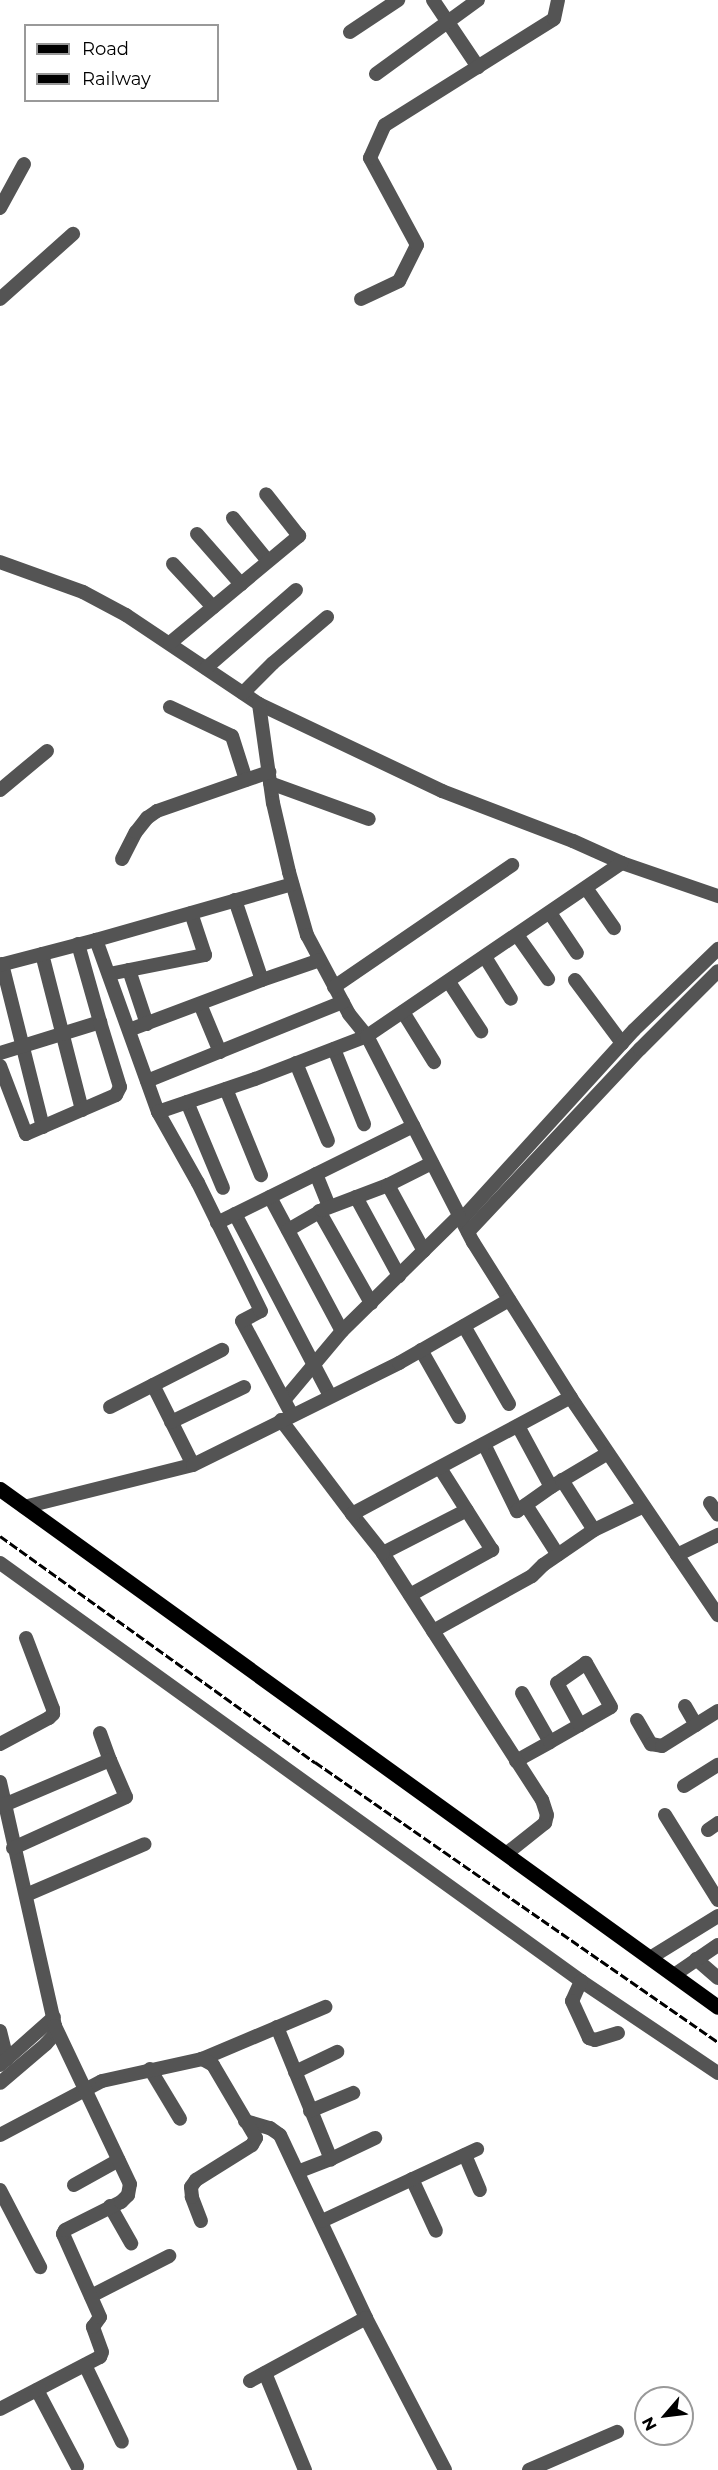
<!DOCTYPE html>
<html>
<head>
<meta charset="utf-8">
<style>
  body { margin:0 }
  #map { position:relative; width:718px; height:2470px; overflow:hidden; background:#fff; font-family:Montserrat,sans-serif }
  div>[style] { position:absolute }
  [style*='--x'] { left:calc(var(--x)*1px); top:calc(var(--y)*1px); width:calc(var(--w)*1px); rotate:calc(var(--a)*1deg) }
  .minor>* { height:14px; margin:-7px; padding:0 7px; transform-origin:7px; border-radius:7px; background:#545454 }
  .major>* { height:15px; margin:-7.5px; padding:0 7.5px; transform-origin:7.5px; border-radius:7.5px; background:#000 }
  .rail>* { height:3px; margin-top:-1.5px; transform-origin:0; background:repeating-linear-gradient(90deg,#000 0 9px,transparent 0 12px) }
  span { translate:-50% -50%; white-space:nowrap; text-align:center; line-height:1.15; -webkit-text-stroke:4.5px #fff; paint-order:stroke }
  .legend { position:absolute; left:24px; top:24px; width:195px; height:78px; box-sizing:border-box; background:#fff; border:2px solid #999; margin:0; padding:8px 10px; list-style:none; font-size:18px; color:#000 }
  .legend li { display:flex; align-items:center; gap:12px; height:30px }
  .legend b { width:30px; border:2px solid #999 }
  .north { position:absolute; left:634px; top:2386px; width:60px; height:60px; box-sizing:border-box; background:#fff; border:2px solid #999; border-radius:50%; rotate:242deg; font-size:16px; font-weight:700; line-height:24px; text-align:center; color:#000 }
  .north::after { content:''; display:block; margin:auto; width:21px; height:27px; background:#000; clip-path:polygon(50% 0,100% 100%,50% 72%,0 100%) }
</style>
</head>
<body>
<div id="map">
  <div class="minor">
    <i style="--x:433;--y:0;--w:81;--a:56.1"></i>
    <i style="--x:350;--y:32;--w:58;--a:-33.7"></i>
    <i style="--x:376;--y:74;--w:126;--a:-36"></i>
    <i style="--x:0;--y:208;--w:50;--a:-61.4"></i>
    <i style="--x:0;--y:299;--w:98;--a:-41.7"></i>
    <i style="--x:361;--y:299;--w:42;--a:-25.3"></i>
    <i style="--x:399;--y:281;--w:40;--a:-63.4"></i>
    <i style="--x:417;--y:245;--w:99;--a:-118.4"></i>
    <i style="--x:370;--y:158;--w:36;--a:-66"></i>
    <i style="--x:385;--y:125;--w:199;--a:-32.1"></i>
    <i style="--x:554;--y:19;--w:19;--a:-78"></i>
    <i style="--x:233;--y:518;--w:55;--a:50.9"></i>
    <i style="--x:197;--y:534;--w:67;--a:48.7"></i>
    <i style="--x:0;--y:562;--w:88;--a:19.9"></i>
    <i style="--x:83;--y:592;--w:49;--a:28.1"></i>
    <i style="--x:126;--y:615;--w:160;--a:33.8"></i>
    <i style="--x:259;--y:704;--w:203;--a:25.4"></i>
    <i style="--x:442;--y:791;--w:140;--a:20.9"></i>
    <i style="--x:573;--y:841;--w:54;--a:24.2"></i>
    <i style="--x:622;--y:863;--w:102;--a:19"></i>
    <i style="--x:173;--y:564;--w:59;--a:47.1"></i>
    <i style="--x:170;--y:643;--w:168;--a:-39.7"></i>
    <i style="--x:299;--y:536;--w:53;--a:-128.2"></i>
    <i style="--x:206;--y:668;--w:119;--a:-40.9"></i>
    <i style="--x:243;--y:693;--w:42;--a:-45"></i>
    <i style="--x:273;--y:663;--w:71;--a:-40.4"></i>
    <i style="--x:259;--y:704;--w:100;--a:82"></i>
    <i style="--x:273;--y:803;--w:71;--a:76.9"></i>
    <i style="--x:289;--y:872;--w:66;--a:74.1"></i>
    <i style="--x:307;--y:935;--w:89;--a:62"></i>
    <i style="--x:349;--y:1014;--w:28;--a:51"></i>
    <i style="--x:367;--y:1036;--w:232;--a:62.8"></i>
    <i style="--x:473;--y:1242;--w:191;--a:57.8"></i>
    <i style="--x:575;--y:1404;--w:255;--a:55.9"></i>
    <i style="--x:170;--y:707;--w:68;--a:25.1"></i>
    <i style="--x:232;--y:736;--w:46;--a:72.3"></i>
    <i style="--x:270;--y:783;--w:105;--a:20"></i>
    <i style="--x:0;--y:790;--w:61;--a:-39.7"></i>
    <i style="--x:122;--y:859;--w:30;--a:-63"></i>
    <i style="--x:136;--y:832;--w:18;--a:-52"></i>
    <i style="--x:147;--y:818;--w:12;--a:-35"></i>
    <i style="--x:157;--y:811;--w:119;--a:-19.2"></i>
    <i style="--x:586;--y:888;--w:49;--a:55"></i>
    <i style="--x:235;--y:900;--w:84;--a:71.4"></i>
    <i style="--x:262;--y:980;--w:61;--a:-19"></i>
    <i style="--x:550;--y:913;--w:48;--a:56"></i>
    <i style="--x:517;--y:935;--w:54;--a:54.8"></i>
    <i style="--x:78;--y:944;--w:81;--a:74.2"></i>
    <i style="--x:42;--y:954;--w:161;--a:75.6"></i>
    <i style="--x:485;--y:957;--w:49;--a:58.2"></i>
    <i style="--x:2;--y:964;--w:168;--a:75.9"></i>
    <i style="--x:0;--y:965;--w:99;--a:-14.6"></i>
    <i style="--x:129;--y:970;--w:57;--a:71.6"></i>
    <i style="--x:109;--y:974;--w:98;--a:-11.2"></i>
    <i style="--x:205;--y:955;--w:44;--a:-108.4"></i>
    <i style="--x:575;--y:980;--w:79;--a:53.3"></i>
    <i style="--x:449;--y:982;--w:59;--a:56.9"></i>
    <i style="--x:334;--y:987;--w:216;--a:-34.4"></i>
    <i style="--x:200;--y:1004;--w:52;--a:67.4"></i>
    <i style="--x:403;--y:1012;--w:59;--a:58.2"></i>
    <i style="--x:129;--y:1030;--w:142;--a:-20.6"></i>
    <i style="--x:334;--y:1049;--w:81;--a:68.2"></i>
    <i style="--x:0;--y:1053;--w:105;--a:-17.2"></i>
    <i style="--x:100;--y:1022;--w:68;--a:72.9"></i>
    <i style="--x:120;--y:1087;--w:9;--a:117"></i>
    <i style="--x:116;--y:1095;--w:98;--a:156.6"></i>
    <i style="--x:26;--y:1134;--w:73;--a:-110.9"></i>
    <i style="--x:296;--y:1063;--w:84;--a:67.7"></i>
    <i style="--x:147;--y:1081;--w:211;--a:-22"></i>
    <i style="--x:226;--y:1089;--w:93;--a:67.9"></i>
    <i style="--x:187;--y:1102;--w:93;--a:67.3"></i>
    <i style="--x:158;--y:1112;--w:183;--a:-109.8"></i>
    <i style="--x:96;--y:940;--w:204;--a:-15.9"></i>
    <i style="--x:316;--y:1174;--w:35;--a:68"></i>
    <i style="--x:388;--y:1185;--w:75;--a:61.4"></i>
    <i style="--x:270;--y:1197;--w:152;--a:61.8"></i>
    <i style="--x:356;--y:1197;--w:90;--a:61.4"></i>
    <i style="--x:319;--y:1211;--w:106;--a:60.5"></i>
    <i style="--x:235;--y:1214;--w:205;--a:62.4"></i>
    <i style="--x:461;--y:1220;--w:257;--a:-47.7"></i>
    <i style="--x:634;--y:1030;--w:117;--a:-44"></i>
    <i style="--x:217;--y:1223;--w:219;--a:-26.3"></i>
    <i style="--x:288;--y:1230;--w:39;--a:-30"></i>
    <i style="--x:322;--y:1210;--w:71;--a:-20.7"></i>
    <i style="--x:388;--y:1185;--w:49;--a:-26.6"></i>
    <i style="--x:468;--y:1232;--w:251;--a:-46.8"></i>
    <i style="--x:640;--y:1049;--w:110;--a:-45"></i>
    <i style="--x:464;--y:1326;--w:90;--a:60"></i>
    <i style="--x:421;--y:1350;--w:77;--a:60.4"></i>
    <i style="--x:153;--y:1385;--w:89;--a:63.4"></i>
    <i style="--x:285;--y:1399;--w:89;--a:-50"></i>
    <i style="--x:342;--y:1331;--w:164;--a:-44.5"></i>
    <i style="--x:110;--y:1407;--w:126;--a:-27"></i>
    <i style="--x:292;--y:1415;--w:106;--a:-118"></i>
    <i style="--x:242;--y:1321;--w:21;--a:-28"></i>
    <i style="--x:261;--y:1311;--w:143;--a:-116.2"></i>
    <i style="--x:198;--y:1183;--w:81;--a:-119.4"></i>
    <i style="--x:158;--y:1112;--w:102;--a:-18.8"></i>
    <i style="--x:255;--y:1079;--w:120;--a:-21"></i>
    <i style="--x:367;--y:1036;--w:308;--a:-34.2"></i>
    <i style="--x:281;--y:1420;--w:118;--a:52.9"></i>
    <i style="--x:171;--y:1422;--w:81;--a:-25.6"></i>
    <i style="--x:518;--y:1426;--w:69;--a:61.6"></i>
    <i style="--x:551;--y:1487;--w:66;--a:-30.8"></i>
    <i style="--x:484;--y:1444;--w:75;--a:63.8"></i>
    <i style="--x:517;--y:1511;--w:42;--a:-35.2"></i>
    <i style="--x:562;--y:1480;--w:59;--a:57.4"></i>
    <i style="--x:710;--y:1503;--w:14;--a:56"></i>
    <i style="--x:526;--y:1505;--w:59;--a:57.4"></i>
    <i style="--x:24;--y:1507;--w:174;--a:-14"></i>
    <i style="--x:193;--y:1465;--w:230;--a:-26.3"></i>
    <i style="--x:399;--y:1363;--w:127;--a:-29.8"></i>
    <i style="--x:383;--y:1553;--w:94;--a:-27.1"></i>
    <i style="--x:677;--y:1555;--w:46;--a:-26"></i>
    <i style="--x:0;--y:1563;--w:716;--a:35.73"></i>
    <i style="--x:581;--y:1981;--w:165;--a:33.9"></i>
    <i style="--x:410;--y:1595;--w:94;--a:-28.8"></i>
    <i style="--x:492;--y:1550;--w:97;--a:-122.4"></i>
    <i style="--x:433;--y:1631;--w:113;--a:-29.1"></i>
    <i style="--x:532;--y:1576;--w:16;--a:-45"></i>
    <i style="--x:543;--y:1565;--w:62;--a:-34.5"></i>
    <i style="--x:594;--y:1530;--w:55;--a:-25.6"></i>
    <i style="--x:522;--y:1693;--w:56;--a:60.3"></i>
    <i style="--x:685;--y:1706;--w:22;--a:60"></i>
    <i style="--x:637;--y:1720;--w:28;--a:60"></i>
    <i style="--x:651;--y:1744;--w:11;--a:10"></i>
    <i style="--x:662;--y:1746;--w:66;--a:-32"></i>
    <i style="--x:100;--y:1733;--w:29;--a:70"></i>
    <i style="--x:0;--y:1744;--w:55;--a:-28"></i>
    <i style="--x:49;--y:1718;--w:6;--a:-45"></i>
    <i style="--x:53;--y:1714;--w:5;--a:-90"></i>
    <i style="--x:53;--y:1709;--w:76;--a:-110.8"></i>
    <i style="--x:516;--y:1761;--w:39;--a:-29"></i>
    <i style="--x:550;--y:1742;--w:70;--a:-29.8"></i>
    <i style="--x:611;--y:1707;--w:51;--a:-119.6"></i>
    <i style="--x:586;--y:1663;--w:35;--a:145"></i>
    <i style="--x:557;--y:1683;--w:48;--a:61.3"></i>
    <i style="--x:0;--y:1782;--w:250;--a:77.3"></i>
    <i style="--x:55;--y:2026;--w:9;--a:96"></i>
    <i style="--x:54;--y:2035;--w:12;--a:132"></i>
    <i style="--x:46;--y:2044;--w:60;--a:139.7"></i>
    <i style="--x:684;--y:1786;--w:40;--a:-32"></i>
    <i style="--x:4;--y:1805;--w:115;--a:-23"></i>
    <i style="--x:110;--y:1760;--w:40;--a:66.6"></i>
    <i style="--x:126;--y:1797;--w:124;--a:155.7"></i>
    <i style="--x:665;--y:1815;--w:100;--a:58.1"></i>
    <i style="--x:708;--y:1830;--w:12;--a:-35"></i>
    <i style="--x:506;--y:1854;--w:50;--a:-38.5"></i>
    <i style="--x:545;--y:1823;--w:8;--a:-76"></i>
    <i style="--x:547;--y:1815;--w:16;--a:-108"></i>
    <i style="--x:542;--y:1800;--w:294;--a:-122.8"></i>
    <i style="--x:383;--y:1553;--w:50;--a:-128.5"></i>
    <i style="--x:352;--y:1514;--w:248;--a:-28.1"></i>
    <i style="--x:26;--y:1895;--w:129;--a:-23.2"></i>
    <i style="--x:650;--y:1958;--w:80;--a:-31.7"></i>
    <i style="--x:696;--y:1959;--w:29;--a:41"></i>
    <i style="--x:674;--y:1975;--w:53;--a:-34.3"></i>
    <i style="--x:581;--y:1981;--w:22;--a:114"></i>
    <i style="--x:572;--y:2001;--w:41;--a:65.3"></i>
    <i style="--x:589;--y:2038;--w:6;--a:18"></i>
    <i style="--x:595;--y:2040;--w:24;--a:-17"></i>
    <i style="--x:277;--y:2027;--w:143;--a:67.8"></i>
    <i style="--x:331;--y:2159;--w:34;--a:159"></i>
    <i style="--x:0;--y:2031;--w:29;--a:76"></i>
    <i style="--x:0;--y:2065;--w:72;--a:-41.6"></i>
    <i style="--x:150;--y:2069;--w:58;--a:59"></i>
    <i style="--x:295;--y:2072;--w:47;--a:-25.5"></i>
    <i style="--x:310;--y:2111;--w:47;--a:-22.7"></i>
    <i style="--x:245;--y:2121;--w:26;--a:16"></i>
    <i style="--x:270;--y:2128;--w:12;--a:35"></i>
    <i style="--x:280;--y:2135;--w:202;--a:64.8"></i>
    <i style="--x:366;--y:2318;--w:132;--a:151.5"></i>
    <i style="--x:0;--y:2135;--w:115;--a:-27.9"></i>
    <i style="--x:102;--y:2081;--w:102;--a:-12.4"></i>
    <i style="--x:202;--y:2059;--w:134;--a:-22.9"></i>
    <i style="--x:465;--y:2155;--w:38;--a:67"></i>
    <i style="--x:331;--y:2159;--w:49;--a:-25.5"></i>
    <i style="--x:412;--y:2179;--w:57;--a:65.2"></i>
    <i style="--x:74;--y:2185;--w:51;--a:-29.1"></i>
    <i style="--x:0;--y:2190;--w:87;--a:62.5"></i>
    <i style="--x:110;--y:2206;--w:43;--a:60.4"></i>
    <i style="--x:201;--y:2221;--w:26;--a:-111"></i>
    <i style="--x:192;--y:2197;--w:10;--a:-96"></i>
    <i style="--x:191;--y:2187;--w:9;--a:-54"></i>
    <i style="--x:196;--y:2180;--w:66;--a:-32"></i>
    <i style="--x:252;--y:2145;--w:8;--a:-60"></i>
    <i style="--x:256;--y:2138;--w:85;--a:-120.5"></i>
    <i style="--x:213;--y:2065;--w:13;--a:-151"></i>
    <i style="--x:322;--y:2221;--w:171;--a:-24.9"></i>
    <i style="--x:91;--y:2296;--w:88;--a:-27.1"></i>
    <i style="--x:366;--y:2318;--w:171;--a:62.5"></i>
    <i style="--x:85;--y:2365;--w:85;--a:64.3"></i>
    <i style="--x:265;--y:2373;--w:105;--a:67.6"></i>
    <i style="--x:37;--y:2390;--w:86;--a:62.2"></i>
    <i style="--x:0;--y:2409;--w:113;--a:-27.5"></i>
    <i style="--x:100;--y:2357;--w:5;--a:-68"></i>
    <i style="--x:102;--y:2352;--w:27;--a:-110"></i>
    <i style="--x:93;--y:2327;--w:12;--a:-55"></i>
    <i style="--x:100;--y:2317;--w:91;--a:-114"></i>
    <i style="--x:63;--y:2234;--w:4;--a:-63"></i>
    <i style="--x:65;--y:2230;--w:63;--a:-26.6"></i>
    <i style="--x:121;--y:2202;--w:10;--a:-45"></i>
    <i style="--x:128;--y:2195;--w:11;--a:-80"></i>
    <i style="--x:130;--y:2184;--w:175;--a:-115.4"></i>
    <i style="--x:529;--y:2470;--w:96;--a:-23.4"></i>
  </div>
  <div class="major">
    <i style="--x:0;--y:1489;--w:885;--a:35.81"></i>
  </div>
  <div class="rail">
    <i style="--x:0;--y:1536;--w:388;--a:35.7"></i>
    <i style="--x:315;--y:1762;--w:491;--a:34.8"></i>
  </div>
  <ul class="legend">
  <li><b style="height:8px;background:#000"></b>Road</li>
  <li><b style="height:8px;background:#000"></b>Railway</li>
  </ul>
  <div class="north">N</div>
</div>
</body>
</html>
